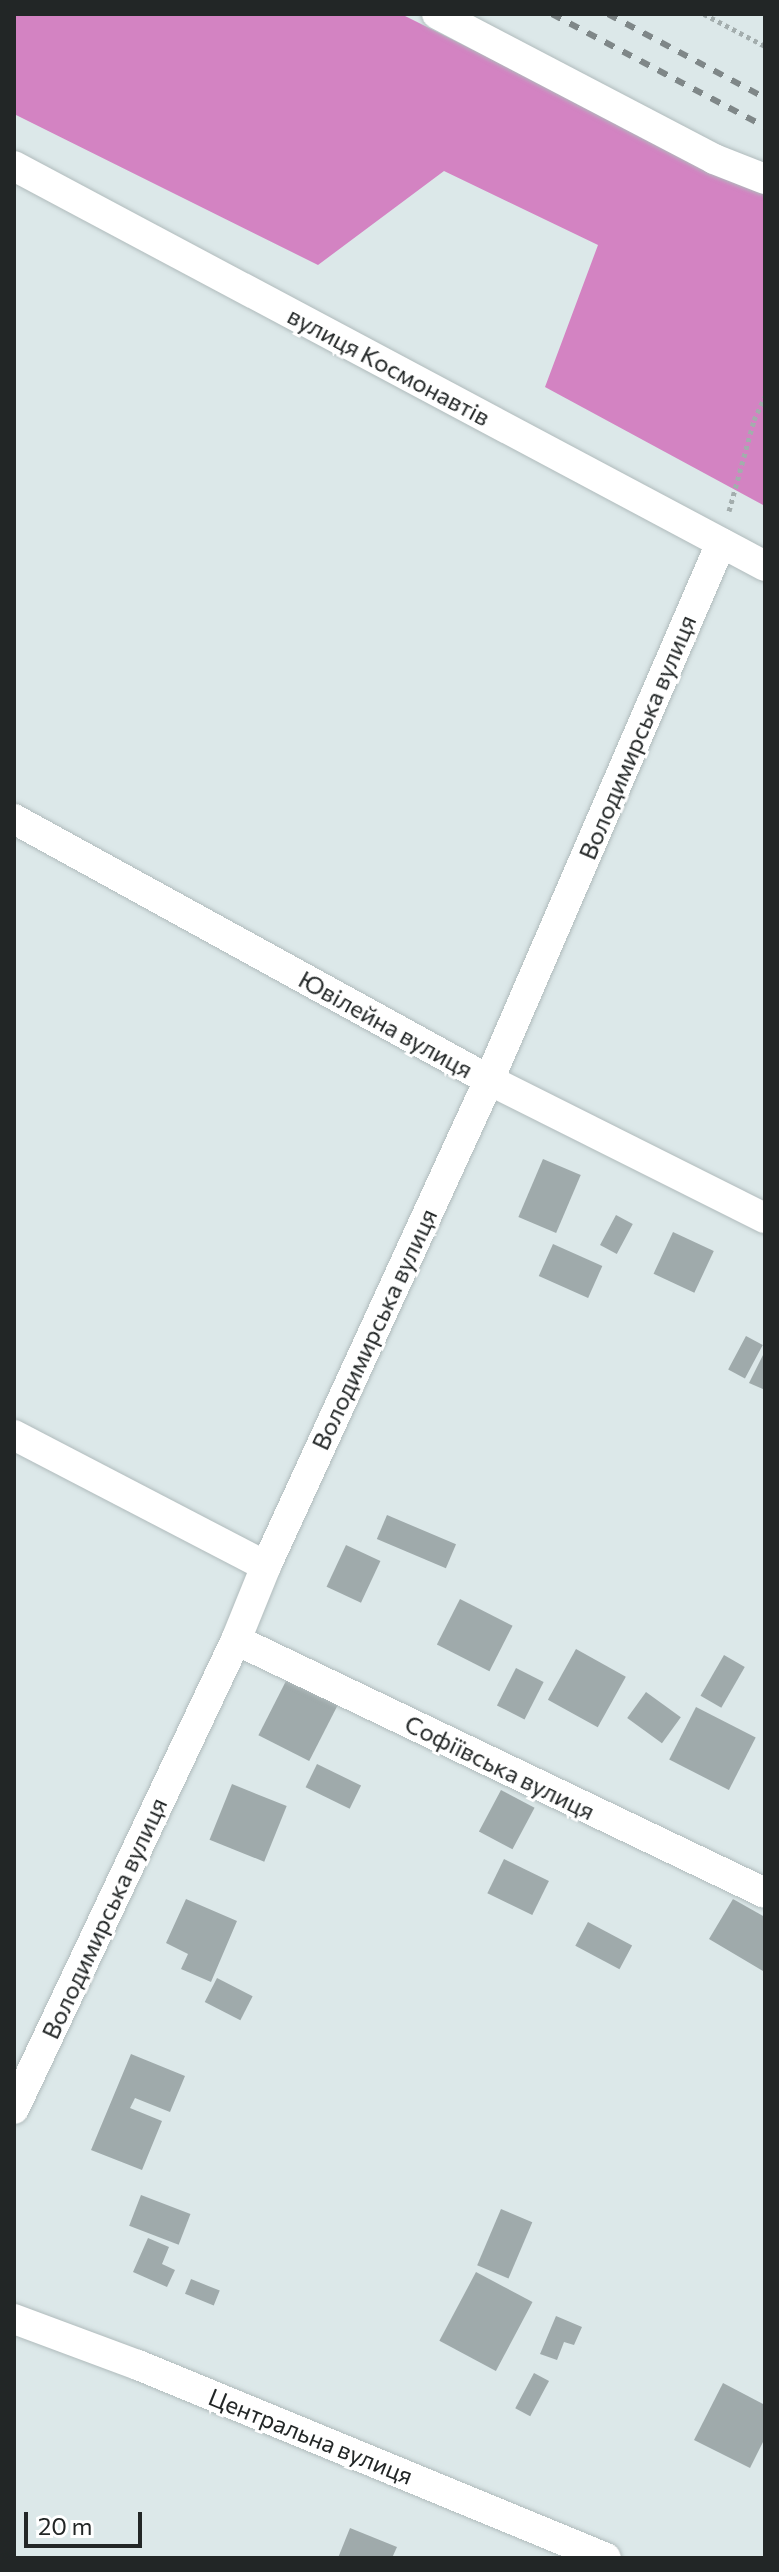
<!DOCTYPE html>
<html>
<head>
<meta charset="utf-8">
<style>
  body { margin:0 }
  #map { position:relative; width:779px; height:2572px; overflow:hidden; background:#dce8e9; font-family:Commissioner,sans-serif }
  div>[style] { position:absolute }
  [style*='--x'] { left:calc(var(--x)*1px); top:calc(var(--y)*1px); width:calc(var(--w)*1px); rotate:calc(var(--a)*1deg) }
  .forest>* { inset:0; background:#d383c2 }
  .building>* { inset:0; background:#9faaab; transform-origin:0 0 }
  .path>* { height:5px; margin-top:-2.5px; transform-origin:0; background:repeating-linear-gradient(90deg,#a3adad 0 4px,transparent 0 8px) }
  .roads { filter:drop-shadow(0 0 2px #b0bbbc) drop-shadow(0 0 2px #b0bbbc) }
  .minor>* { height:30px; margin:-15px; padding:0 15px; transform-origin:15px; border-radius:15px; background:#fff }
  .rail>* { height:6px; margin-top:-3px; transform-origin:0; background:repeating-linear-gradient(90deg,#7f8788 0 10px,transparent 0 20px) }
  span { translate:-50% -50%; white-space:nowrap; text-align:center; line-height:1.15; -webkit-text-stroke:6px #fff; paint-order:stroke }
  .street-label { font-size:24px; color:#222626 }
  .frame { position:absolute; inset:0; border:16px solid #222626; pointer-events:none }
  .scale { position:absolute; left:24px; top:2512px; width:118px; height:36px; box-sizing:border-box; border:4px solid #222626; border-top:0; padding-left:10px; font-size:24px; line-height:28px; white-space:nowrap; color:#222626; -webkit-text-stroke:6px #fff; paint-order:stroke }
</style>
</head>
<body>
<div id="map">
  <div class="forest">
    <i style="clip-path:polygon(14px 14px,401px 14px,765px 195px,765px 506px,545px 387px,598px 245px,444px 171px,318px 265px,14px 114px)"></i>
  </div>
  <div class="building">
    <i style="left:543px;top:1159px;width:41px;height:63px;rotate:23deg"></i>
    <i style="left:616px;top:1215px;width:19px;height:34px;rotate:28deg"></i>
    <i style="left:673px;top:1232px;width:45px;height:46px;rotate:25deg"></i>
    <i style="left:553px;top:1244px;width:54px;height:35px;rotate:24deg"></i>
    <i style="left:746px;top:1336px;width:19px;height:38px;rotate:28deg"></i>
    <i style="clip-path:polygon(765px 1351px,765px 1390px,749px 1383px)"></i>
    <i style="left:387px;top:1515px;width:75px;height:26px;rotate:23deg"></i>
    <i style="left:346px;top:1545px;width:38px;height:46px;rotate:25deg"></i>
    <i style="left:460px;top:1599px;width:59px;height:51px;rotate:27deg"></i>
    <i style="left:576px;top:1649px;width:57px;height:58px;rotate:29deg"></i>
    <i style="left:724px;top:1655px;width:24px;height:47px;rotate:30deg"></i>
    <i style="left:516px;top:1668px;width:31px;height:42px;rotate:27deg"></i>
    <i style="left:287px;top:1679px;width:57px;height:63px;rotate:27deg"></i>
    <i style="left:646px;top:1692px;width:43px;height:32px;rotate:36deg"></i>
    <i style="left:696px;top:1707px;width:67px;height:59px;rotate:27deg"></i>
    <i style="left:317px;top:1764px;width:49px;height:26px;rotate:26deg"></i>
    <i style="left:232px;top:1784px;width:59px;height:60px;rotate:22deg"></i>
    <i style="left:501px;top:1790px;width:38px;height:47px;rotate:28deg"></i>
    <i style="left:504px;top:1859px;width:50px;height:38px;rotate:26deg"></i>
    <i style="clip-path:polygon(186px 1899px,237px 1921px,211px 1982px,181px 1969px,188px 1954px,166px 1943px)"></i>
    <i style="clip-path:polygon(733px 1899px,765px 1917px,763px 1971px,709px 1939px)"></i>
    <i style="left:588px;top:1922px;width:50px;height:27px;rotate:28deg"></i>
    <i style="left:217px;top:1978px;width:40px;height:27px;rotate:27deg"></i>
    <i style="clip-path:polygon(131px 2054px,185px 2076px,170px 2112px,135px 2098px,130px 2108px,162px 2121px,142px 2170px,91px 2150px)"></i>
    <i style="left:141px;top:2195px;width:53px;height:33px;rotate:21deg"></i>
    <i style="left:501px;top:2209px;width:34px;height:61px;rotate:23deg"></i>
    <i style="clip-path:polygon(148px 2238px,169px 2247px,162px 2264px,175px 2270px,167px 2287px,133px 2272px)"></i>
    <i style="left:476px;top:2272px;width:64px;height:78px;rotate:28deg"></i>
    <i style="left:191px;top:2279px;width:31px;height:16px;rotate:22deg"></i>
    <i style="clip-path:polygon(556px 2316px,582px 2327px,574px 2345px,564px 2342px,557px 2360px,540px 2354px)"></i>
    <i style="left:534px;top:2373px;width:17px;height:40px;rotate:28deg"></i>
    <i style="clip-path:polygon(723px 2383px,765px 2405px,765px 2438px,750px 2468px,694px 2440px)"></i>
    <i style="clip-path:polygon(350px 2528px,397px 2547px,392px 2558px,338px 2558px)"></i>
  </div>
  <div class="path">
    <i style="--x:704;--y:14;--w:69;--a:27.7"></i>
    <i style="--x:729;--y:511;--w:94;--a:-74.6"></i>
    <i style="--x:754;--y:420;--w:26;--a:-65"></i>
  </div>
  <div class="roads">
    <div class="minor">
      <i style="--x:437;--y:14;--w:313;--a:27.6"></i>
      <i style="--x:714;--y:159;--w:55;--a:21.4"></i>
      <i style="--x:14;--y:166;--w:851;--a:28.04"></i>
      <i style="--x:14;--y:819;--w:542;--a:28.79"></i>
      <i style="--x:489;--y:1080;--w:309;--a:26.6"></i>
      <i style="--x:14;--y:1435;--w:284;--a:27.5"></i>
      <i style="--x:236;--y:1640;--w:586;--a:25.56"></i>
      <i style="--x:14;--y:2109;--w:519;--a:-64.67"></i>
      <i style="--x:236;--y:1640;--w:80;--a:-67.9"></i>
      <i style="--x:266;--y:1566;--w:535;--a:-65.35"></i>
      <i style="--x:489;--y:1080;--w:585;--a:-66.63"></i>
      <i style="--x:14;--y:2319;--w:132;--a:20.4"></i>
      <i style="--x:138;--y:2365;--w:506;--a:22.41"></i>
    </div>
  </div>
  <div class="rail">
    <i style="--x:552;--y:14;--w:241;--a:27.9"></i>
    <i style="--x:608;--y:14;--w:178;--a:28.1"></i>
  </div>
  <div class="street-label">
    <span style="left:389px;top:366px;rotate:28deg">вулиця Космонавтів</span>
    <span style="left:637px;top:737px;rotate:-67deg">Володимирська вулиця</span>
    <span style="left:386px;top:1024px;rotate:29deg">Ювілейна вулиця</span>
    <span style="left:374px;top:1329px;rotate:-65deg">Володимирська вулиця</span>
    <span style="left:500px;top:1767px;rotate:26deg">Софіївська вулиця</span>
    <span style="left:104px;top:1918px;rotate:-65deg">Володимирська вулиця</span>
    <span style="left:311px;top:2436px;rotate:22deg">Центральна вулиця</span>
  </div>
  <div class="frame"></div>
  <div class="scale">20 m</div>
</div>
</body>
</html>
